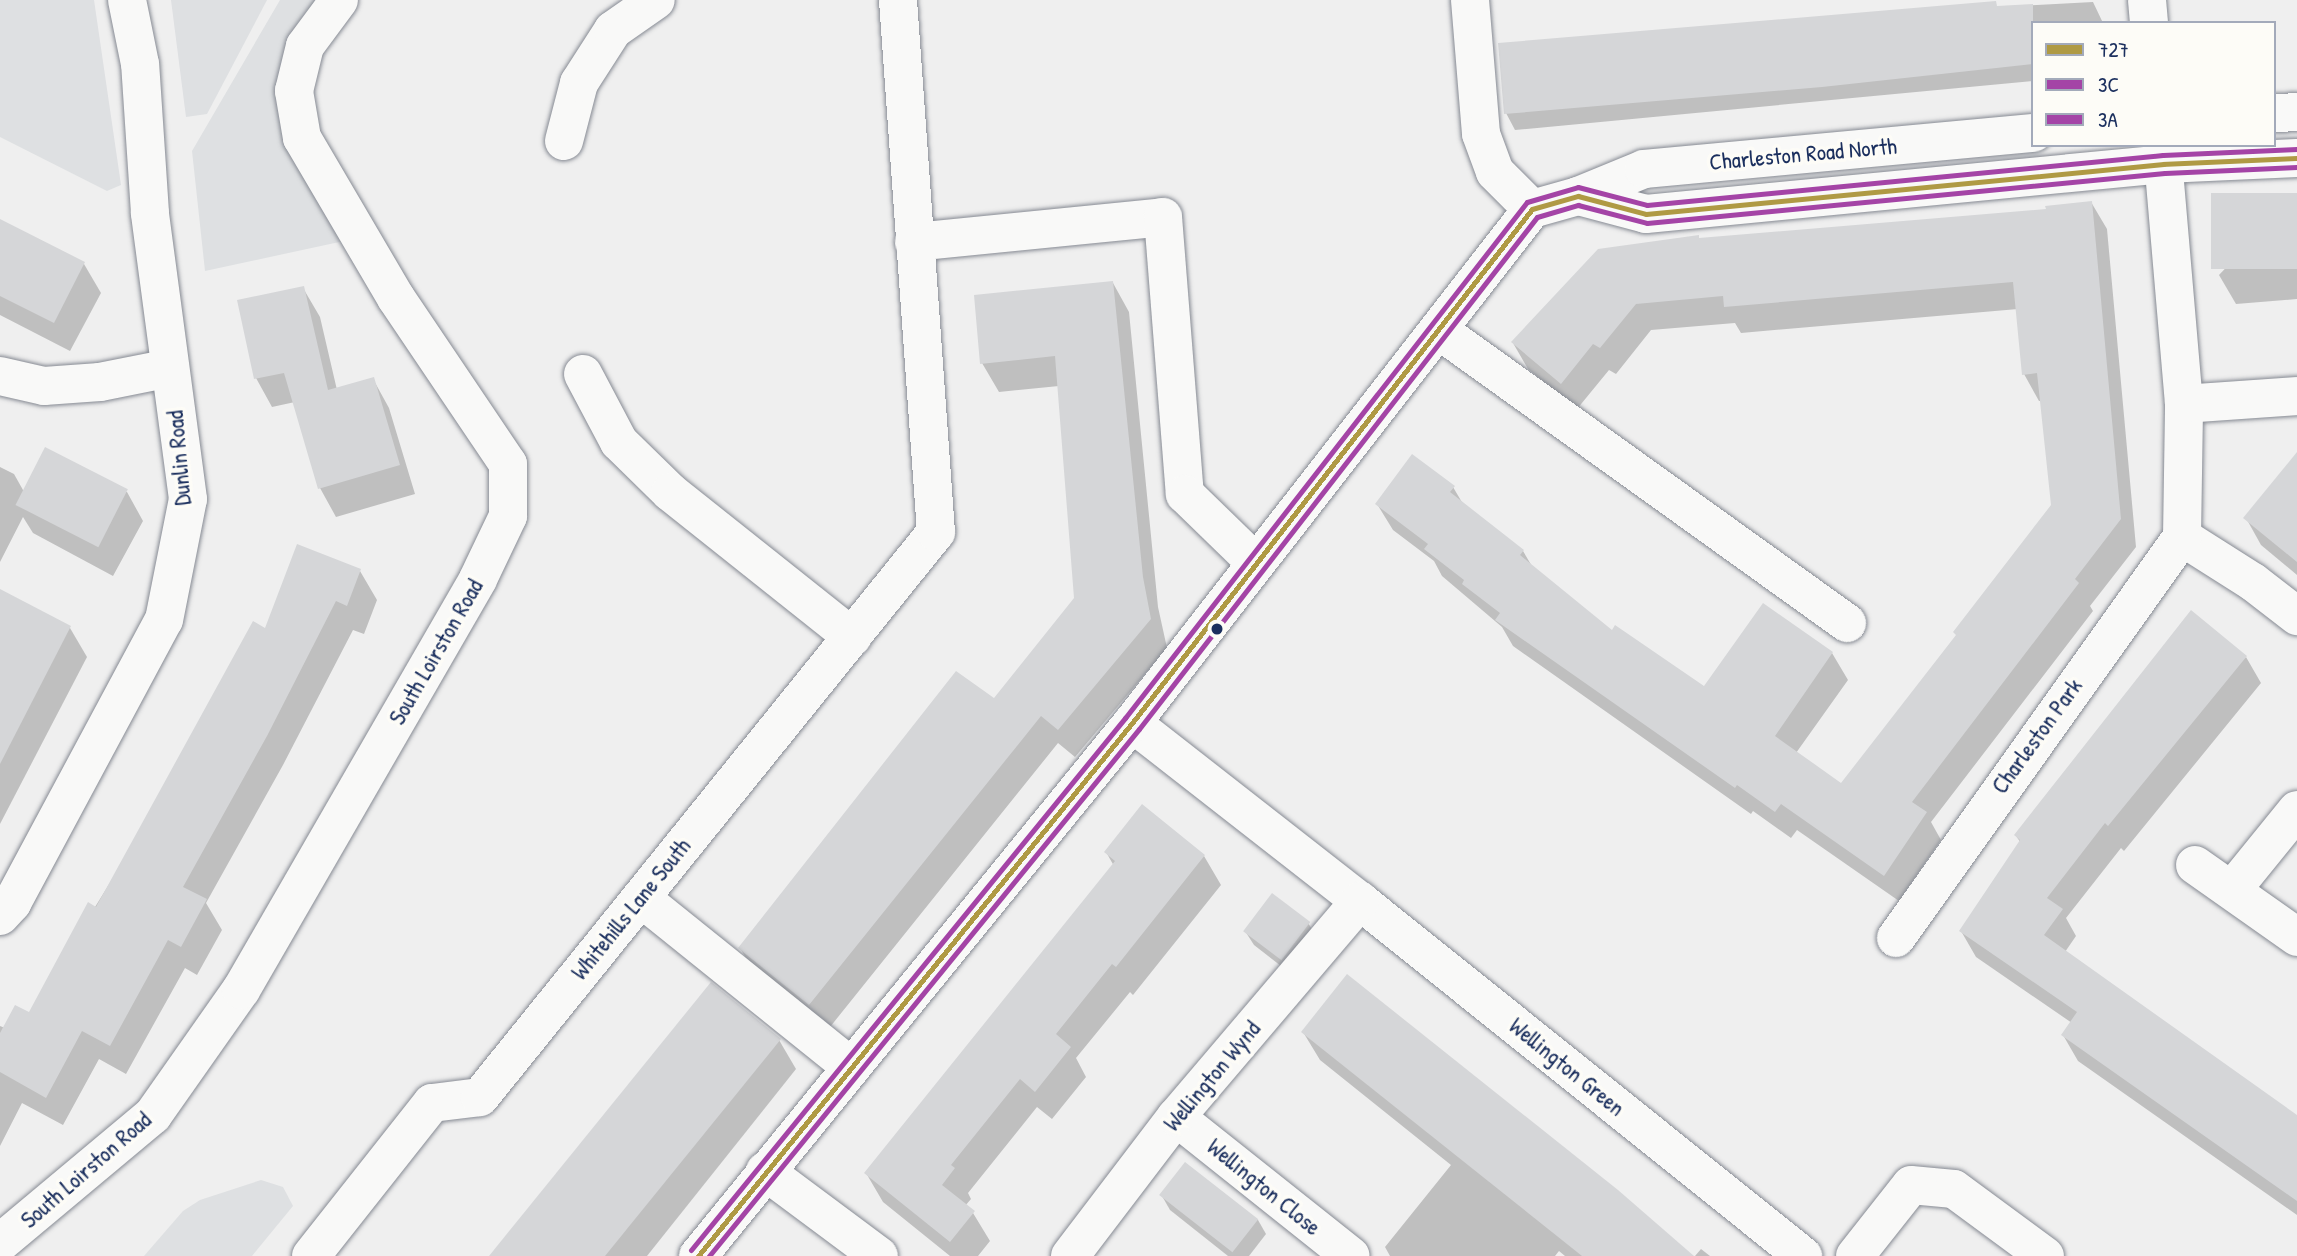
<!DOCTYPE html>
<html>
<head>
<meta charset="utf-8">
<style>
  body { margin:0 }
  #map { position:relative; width:2297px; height:1256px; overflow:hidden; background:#efefef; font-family:"Patrick Hand",sans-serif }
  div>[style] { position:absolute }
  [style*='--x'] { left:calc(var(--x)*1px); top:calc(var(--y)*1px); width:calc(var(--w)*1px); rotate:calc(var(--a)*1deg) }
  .green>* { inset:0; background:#dee0e2 }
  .shadow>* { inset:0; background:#0003 }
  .building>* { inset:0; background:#d5d6d8; transform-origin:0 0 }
  .roads { filter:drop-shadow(0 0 2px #868a93) drop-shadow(0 0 2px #868a93) }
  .minor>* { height:38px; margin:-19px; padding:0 19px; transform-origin:19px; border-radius:19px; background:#f9f9f8 }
  .tertiary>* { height:38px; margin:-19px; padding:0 19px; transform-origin:19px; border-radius:19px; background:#f9f9f8 }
  .bus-1>* { height:5px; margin:-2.5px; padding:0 2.5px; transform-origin:2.5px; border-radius:2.5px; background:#af9a44 }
  .bus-2>* { height:5px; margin:-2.5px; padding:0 2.5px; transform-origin:2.5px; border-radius:2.5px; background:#a444a6 }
  .bus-3>* { height:5px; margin:-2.5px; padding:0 2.5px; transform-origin:2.5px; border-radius:2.5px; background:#a444a6 }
  .dots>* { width:19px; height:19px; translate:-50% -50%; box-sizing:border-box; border:4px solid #fdfcf7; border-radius:50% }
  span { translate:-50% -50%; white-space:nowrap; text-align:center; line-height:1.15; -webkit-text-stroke:7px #fdfcf7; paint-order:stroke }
  .street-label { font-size:23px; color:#1b2f5e }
  .legend { position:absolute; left:2031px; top:21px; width:245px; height:126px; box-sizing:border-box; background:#fdfcf7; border:2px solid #a3aaba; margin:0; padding:9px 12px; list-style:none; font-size:21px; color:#1b2f5e }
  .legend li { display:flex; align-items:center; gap:14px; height:35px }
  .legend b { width:35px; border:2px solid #a3aaba }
</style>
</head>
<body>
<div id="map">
  <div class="green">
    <i style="clip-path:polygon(0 0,94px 0,121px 185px,107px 191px,0 137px)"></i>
    <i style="clip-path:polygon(171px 0,267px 0,207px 114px,186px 117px)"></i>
    <i style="clip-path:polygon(280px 0,329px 0,289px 49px,344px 241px,205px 271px,192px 151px)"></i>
    <i style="clip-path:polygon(261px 1180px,283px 1187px,293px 1206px,252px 1256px,144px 1256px,183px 1211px,200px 1200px)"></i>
  </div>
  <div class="shadow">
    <i style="clip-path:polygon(2093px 2px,2103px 23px,2033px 23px,2033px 81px,1515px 130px,1506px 113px,1998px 7px)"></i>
    <i style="clip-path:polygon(2297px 193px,2297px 299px,2236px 304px,2219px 275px)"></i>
    <i style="clip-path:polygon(2091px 202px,2107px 229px,2136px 547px,2090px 606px,2093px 611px,1931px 822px,1941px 840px,1899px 901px,1797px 830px,1791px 838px,1753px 811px,1751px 814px,1513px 646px,1502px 627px,1442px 576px,1434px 561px,1393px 530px,1377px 504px,1453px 487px,1463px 504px,1523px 551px,1533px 568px,1612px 632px,1705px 689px,1832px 653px,1848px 680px,1796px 753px,1841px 785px,1957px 636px,2052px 506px,2042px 401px,2039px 401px,2024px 374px,2018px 309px,1741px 333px,1735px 323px,1651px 330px,1616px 374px,1609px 370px,1577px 409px,1528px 369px,1513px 343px,1699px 240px,2048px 211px)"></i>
    <i style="clip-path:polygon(0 220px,84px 264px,101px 293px,70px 351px,0 315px)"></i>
    <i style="clip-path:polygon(1113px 283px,1129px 312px,1158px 607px,1167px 648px,1075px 757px,1058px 743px,826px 1032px,757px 977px,740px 948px,994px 701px,1076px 598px,1059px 386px,999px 392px,982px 363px)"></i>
    <i style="clip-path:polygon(303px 288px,320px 317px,337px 390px,373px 379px,389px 408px,415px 494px,336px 517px,320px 488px,295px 402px,272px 407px,256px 378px)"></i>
    <i style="clip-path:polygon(0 467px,14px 474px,23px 490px,127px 492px,143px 521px,113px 576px,33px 533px,23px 517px,0 562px)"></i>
    <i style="clip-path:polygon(2297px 489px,2297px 575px,2261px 545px,2246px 518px)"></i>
    <i style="clip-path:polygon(360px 571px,377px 600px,364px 634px,353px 630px,283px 765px,206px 903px,222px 930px,197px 975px,185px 968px,126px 1074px,99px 1059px,63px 1125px,22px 1103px,0 1146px,0 1026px,5px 1028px,29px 1014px,266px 630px)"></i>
    <i style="clip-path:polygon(0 621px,70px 628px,87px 657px,0 824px)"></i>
    <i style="clip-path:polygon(2246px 657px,2261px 683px,2124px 851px,2121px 848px,2066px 918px,2076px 936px,2065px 952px,2297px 1117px,2297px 1215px,2078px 1061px,2063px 1035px,2072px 1023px,1976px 957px,1961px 931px,2021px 843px,2016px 836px)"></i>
    <i style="clip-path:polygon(1106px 852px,1204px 856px,1221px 885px,1133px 995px,1130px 992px,1076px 1058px,1086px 1077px,1052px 1119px,1037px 1107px,968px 1193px,971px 1199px,965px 1206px,973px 1213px,990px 1241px,978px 1256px,950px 1256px,883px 1202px,866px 1173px,1114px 866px)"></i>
    <i style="clip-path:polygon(1308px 923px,1317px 937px,1290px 973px,1254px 945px,1245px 931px)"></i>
    <i style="clip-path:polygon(1303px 1032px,1691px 1256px,1565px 1256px,1559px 1251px,1555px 1256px,1390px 1256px,1385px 1247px,1451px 1165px,1320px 1060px)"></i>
    <i style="clip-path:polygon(779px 1040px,796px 1069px,647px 1256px,492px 1256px)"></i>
    <i style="clip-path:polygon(1162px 1196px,1258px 1220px,1266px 1234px,1249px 1256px,1228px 1256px,1170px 1210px)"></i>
    <i style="clip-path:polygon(1701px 1249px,1710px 1256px,1695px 1256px)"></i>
  </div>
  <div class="building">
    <i style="clip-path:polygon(1996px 1px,1997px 6px,2033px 4px,2033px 64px,1822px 87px,1504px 114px,1498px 43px)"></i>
    <i style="left:2297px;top:193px;width:76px;height:86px;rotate:90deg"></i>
    <i style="clip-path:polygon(2092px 201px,2121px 519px,2075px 579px,2079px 583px,1912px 802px,1927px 812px,1884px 876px,1781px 804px,1775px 812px,1737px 785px,1735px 788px,1495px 620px,1500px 613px,1462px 584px,1464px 580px,1424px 549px,1428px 544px,1375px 504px,1412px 454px,1455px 486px,1450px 492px,1524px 550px,1520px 555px,1612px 630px,1615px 625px,1704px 686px,1763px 603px,1833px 652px,1775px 736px,1841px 783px,1956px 635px,1953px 632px,2051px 505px,2037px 373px,2022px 375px,2013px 282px,1724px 307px,1723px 296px,1636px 304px,1600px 348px,1593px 344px,1561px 384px,1511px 342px,1598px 249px,1699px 235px,1699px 238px,2046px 209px,2045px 206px)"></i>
    <i style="clip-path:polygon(0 219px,85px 262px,54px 323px,0 296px)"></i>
    <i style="clip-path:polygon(1113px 281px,1143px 577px,1151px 619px,1058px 730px,1041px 716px,809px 1005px,738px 948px,956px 671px,994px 698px,1074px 598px,1055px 356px,980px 364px,974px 295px)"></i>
    <i style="clip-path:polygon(304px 286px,328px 390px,374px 377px,400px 465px,318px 489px,284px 373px,254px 379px,237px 300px)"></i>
    <i style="left:45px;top:447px;width:93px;height:65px;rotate:27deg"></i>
    <i style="clip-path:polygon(2297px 452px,2297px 562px,2243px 518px)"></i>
    <i style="clip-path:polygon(297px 544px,361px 569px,347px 606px,336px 601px,267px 736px,183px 887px,207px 899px,181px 947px,168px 940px,110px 1046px,82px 1031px,46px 1098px,0 1072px,0 1033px,15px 1005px,29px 1012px,88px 902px,96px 907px,253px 621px,265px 628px)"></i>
    <i style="clip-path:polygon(0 589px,71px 626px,0 764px)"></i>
    <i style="clip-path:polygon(2191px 610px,2247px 656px,2108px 826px,2105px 823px,2047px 898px,2063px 909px,2044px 935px,2297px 1115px,2297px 1201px,2061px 1035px,2077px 1012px,1959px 931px,2020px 840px,2014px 835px)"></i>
    <i style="clip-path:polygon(1142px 804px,1205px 855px,1116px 967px,1112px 964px,1056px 1034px,1071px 1047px,1035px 1092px,1020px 1079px,951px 1165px,955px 1168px,942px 1185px,975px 1211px,950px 1242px,864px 1173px,1115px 861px,1104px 852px)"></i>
    <i style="left:1272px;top:893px;width:48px;height:48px;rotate:37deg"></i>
    <i style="clip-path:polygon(1347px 974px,1618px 1190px,1694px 1256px,1582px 1256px,1301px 1032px)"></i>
    <i style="clip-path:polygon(711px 982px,781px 1039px,605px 1256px,489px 1256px)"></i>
    <i style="left:1185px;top:1162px;width:93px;height:42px;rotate:38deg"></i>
  </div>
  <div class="roads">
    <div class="minor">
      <i style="--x:1470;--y:0;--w:134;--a:85.3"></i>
      <i style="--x:1481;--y:134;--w:40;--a:69.8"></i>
      <i style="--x:1495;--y:172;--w:52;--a:45"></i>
      <i style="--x:2147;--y:0;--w:23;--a:85"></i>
      <i style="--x:564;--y:141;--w:60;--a:-75.5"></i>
      <i style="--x:579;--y:83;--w:63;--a:-57.3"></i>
      <i style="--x:613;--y:30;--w:52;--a:-34.9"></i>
      <i style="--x:914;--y:242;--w:250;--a:-5.7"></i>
      <i style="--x:1163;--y:217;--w:278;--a:85.5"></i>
      <i style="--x:1185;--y:494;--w:98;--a:44.2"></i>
      <i style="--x:1440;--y:331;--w:501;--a:35.66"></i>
      <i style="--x:583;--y:374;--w:77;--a:62.1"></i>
      <i style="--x:619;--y:442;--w:71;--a:44.4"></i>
      <i style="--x:670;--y:492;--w:233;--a:38.5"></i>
      <i style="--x:0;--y:376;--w:45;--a:12.8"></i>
      <i style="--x:44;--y:386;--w:56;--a:-4.1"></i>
      <i style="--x:100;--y:382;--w:71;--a:-11.3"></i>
      <i style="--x:2184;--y:404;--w:113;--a:-4"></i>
      <i style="--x:2182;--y:537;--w:84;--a:32.4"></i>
      <i style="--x:2253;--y:582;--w:56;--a:37.7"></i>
      <i style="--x:1132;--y:723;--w:289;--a:38"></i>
      <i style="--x:1360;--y:901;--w:568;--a:38.71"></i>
      <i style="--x:2195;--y:865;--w:125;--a:35.2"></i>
      <i style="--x:2232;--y:890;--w:103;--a:-50.9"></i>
      <i style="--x:641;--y:898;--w:270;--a:38.8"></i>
      <i style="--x:0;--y:916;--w:18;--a:-47"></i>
      <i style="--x:12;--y:903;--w:321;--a:-61.8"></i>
      <i style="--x:164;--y:620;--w:123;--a:-78.8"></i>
      <i style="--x:188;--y:499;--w:289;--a:-97.6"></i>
      <i style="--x:150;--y:213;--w:149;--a:-93.8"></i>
      <i style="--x:140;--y:64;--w:65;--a:-101.5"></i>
      <i style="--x:1896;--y:938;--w:493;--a:-54.5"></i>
      <i style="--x:2182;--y:537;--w:133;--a:-89.1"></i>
      <i style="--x:2184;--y:404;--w:260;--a:-94.9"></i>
      <i style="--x:1176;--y:1117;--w:223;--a:38.5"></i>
      <i style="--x:765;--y:1171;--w:142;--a:36.7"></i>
      <i style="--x:0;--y:1243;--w:199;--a:-39.9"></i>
      <i style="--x:153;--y:1115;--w:153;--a:-54.9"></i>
      <i style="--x:241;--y:990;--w:474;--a:-60"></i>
      <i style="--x:478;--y:579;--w:70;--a:-64.5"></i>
      <i style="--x:508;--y:516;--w:52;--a:-90"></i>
      <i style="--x:508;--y:464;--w:200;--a:-124"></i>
      <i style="--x:396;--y:298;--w:186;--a:-120.4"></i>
      <i style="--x:302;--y:138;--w:48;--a:-99.7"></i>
      <i style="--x:294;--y:91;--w:46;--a:-76.3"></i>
      <i style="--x:305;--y:46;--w:57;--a:-53.5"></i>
      <i style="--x:311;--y:1256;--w:195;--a:-51.7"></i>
      <i style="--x:432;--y:1103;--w:48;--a:-7.1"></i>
      <i style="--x:480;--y:1097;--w:726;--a:-51.09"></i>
      <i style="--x:936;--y:532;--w:533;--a:-94.09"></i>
      <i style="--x:1070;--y:1256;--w:175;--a:-52.7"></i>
      <i style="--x:1176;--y:1117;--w:284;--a:-49.6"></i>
      <i style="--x:1855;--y:1256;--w:90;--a:-51.7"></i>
      <i style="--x:1911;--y:1185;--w:43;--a:5.3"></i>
      <i style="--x:1954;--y:1189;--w:113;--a:36.4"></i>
    </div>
    <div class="tertiary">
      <i style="--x:2274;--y:113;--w:23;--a:-2"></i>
      <i style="--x:1578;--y:196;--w:70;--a:14.8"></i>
      <i style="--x:1646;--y:214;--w:520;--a:-5.51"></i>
      <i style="--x:2164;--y:164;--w:133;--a:-2.6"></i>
      <i style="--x:698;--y:1256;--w:687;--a:-50.85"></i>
      <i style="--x:1132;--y:723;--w:651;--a:-52.11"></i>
      <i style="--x:1532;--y:209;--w:48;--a:-15.8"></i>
      <i style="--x:1578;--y:196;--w:71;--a:-22.2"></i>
      <i style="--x:1644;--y:169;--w:391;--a:-5.3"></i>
    </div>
  </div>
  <div class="bus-1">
    <i style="--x:698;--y:1256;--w:687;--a:-50.85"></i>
    <i style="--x:1132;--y:723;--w:651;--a:-52.11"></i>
    <i style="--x:1532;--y:209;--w:48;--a:-15.8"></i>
    <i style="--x:1578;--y:196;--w:70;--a:14.8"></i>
    <i style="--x:1646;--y:214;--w:520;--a:-5.51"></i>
    <i style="--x:2164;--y:164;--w:133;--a:-2.6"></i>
  </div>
  <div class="bus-2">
    <i style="--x:709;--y:1256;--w:680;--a:-50.79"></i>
    <i style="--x:1139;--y:729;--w:648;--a:-52.14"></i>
    <i style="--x:1537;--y:217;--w:43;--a:-16.3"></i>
    <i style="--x:1578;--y:205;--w:71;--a:14.6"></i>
    <i style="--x:1647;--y:223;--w:520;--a:-5.51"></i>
    <i style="--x:2165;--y:173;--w:132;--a:-2.6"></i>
  </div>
  <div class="bus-3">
    <i style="--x:691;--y:1250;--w:687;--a:-50.79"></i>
    <i style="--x:1125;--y:718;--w:654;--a:-52.08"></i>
    <i style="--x:1527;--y:202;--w:53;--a:-16.4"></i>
    <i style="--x:1578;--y:187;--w:71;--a:14.6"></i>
    <i style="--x:1647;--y:205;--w:518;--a:-5.53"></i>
    <i style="--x:2163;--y:155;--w:134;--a:-2.6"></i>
  </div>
  <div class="dots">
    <i style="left:1217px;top:629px;background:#1b2f5e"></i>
  </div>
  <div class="street-label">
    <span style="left:1803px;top:154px;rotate:-5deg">Charleston Road North</span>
    <span style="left:179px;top:458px;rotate:-95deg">Dunlin Road</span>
    <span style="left:436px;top:652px;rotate:-60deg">South Loirston Road</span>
    <span style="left:2037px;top:736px;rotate:-54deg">Charleston Park</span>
    <span style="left:631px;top:909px;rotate:-51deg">Whitehills Lane South</span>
    <span style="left:1567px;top:1067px;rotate:39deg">Wellington Green</span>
    <span style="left:1212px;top:1076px;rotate:-50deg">Wellington Wynd</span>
    <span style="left:86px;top:1170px;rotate:-41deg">South Loirston Road</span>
    <span style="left:1264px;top:1187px;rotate:39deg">Wellington Close</span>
  </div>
  <ul class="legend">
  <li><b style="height:9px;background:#af9a44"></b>727</li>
  <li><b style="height:9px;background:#a444a6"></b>3C</li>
  <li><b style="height:9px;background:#a444a6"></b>3A</li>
  </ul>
</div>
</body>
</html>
